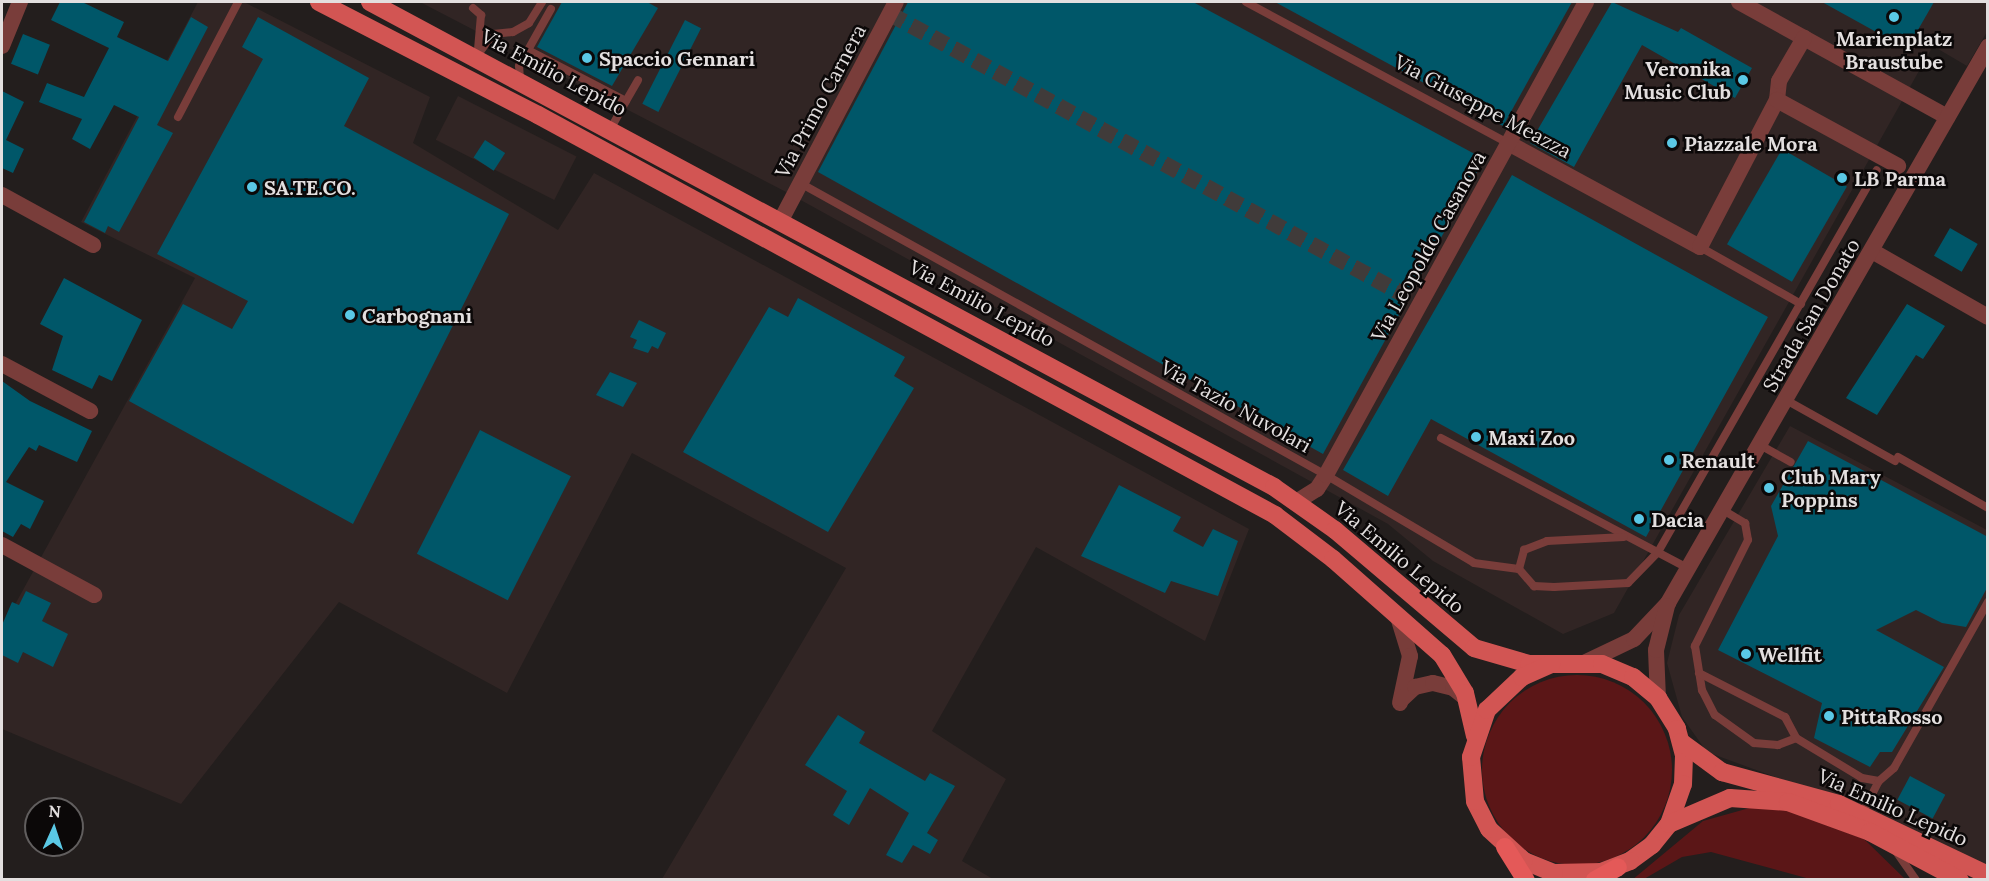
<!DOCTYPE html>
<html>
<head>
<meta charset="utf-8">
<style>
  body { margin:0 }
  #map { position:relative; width:1989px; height:881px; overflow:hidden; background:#231e1d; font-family:Lora,serif }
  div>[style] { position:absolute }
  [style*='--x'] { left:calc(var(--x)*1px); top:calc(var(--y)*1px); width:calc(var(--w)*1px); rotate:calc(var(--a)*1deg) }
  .built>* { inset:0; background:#312524; transform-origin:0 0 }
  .green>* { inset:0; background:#5b1617 }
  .round { border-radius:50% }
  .building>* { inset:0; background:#005769; transform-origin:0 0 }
  .minor-tunnel>* { height:16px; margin-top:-8px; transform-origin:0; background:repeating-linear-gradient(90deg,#403b3a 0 16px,transparent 0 24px) }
  .service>* { height:8px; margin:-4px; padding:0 4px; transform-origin:4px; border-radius:4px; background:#793d3a }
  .minor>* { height:16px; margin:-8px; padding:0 8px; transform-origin:8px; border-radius:8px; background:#793d3a }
  .primary>* { height:18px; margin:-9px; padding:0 9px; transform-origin:9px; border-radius:9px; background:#d25553 }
  .trunk>* { height:18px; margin:-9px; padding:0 9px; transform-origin:9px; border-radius:9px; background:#e45958 }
  .dots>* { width:16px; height:16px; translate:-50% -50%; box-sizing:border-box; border:3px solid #0b0808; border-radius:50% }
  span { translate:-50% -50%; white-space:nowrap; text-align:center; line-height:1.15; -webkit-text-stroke:5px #0b0808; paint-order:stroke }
  .poi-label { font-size:20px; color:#e3dfdf; font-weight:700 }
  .left { translate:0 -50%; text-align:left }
  .right { translate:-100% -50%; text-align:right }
  .street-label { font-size:20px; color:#e3dfdf }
  .frame { position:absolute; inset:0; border:3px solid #e3dfdf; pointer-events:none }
  .north { position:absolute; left:24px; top:797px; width:60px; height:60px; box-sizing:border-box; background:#0b0808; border:2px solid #615e5e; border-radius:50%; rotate:3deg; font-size:16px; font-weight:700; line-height:24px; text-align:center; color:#e3dfdf }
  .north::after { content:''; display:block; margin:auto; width:21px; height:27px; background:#5ac8e5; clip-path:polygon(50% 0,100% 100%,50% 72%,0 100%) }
</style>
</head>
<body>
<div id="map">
  <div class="built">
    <i style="clip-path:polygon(198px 2px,244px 2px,430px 97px,413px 143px,558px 230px,594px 173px,1249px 529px,1205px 641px,1036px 547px,932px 731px,1006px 779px,962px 861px,993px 879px,662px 879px,846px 568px,632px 453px,507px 693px,339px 602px,181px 804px,2px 729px,2px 628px,195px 278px,81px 222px)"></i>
    <i style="clip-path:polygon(420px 2px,1987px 2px,1988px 30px,1967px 66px,1933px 46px,1614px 613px,1563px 634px,1433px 561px,1388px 524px,788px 193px)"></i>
    <i style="left:458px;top:96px;width:133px;height:49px;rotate:27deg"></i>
    <i style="clip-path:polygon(1790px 426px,1987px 530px,1987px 871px,1879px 815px,1707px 752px,1682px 717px,1667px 663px,1679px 615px)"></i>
  </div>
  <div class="green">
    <i class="round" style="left:1482px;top:675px;width:190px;height:190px"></i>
    <i style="clip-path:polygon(1753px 807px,1784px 809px,1864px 839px,1905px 879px,1810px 879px,1711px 852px,1682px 857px,1644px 879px,1632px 880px,1703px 821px)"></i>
  </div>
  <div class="building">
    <i style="clip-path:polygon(60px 2px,82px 2px,124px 22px,117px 37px,168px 61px,191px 17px,208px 27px,157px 125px,173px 133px,119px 232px,108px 226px,105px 233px,84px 222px,139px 117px,114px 105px,90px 149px,72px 139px,82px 119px,39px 102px,47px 83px,84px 97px,109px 48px,51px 20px)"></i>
    <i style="clip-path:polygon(562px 2px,647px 2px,658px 8px,612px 86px,537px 47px)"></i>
    <i style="clip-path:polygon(908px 2px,1193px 2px,1484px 159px,1323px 454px,818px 172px)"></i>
    <i style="clip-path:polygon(1275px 2px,1572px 2px,1503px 126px)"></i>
    <i style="clip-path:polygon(1612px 2px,1678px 32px,1681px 28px,1752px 68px,1735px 98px,1642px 45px,1574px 167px,1530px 143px)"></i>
    <i style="clip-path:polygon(1822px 2px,1934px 2px,1907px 49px)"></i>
    <i style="clip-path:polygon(258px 17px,369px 78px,344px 126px,509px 214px,353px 524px,129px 401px,183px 304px,232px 329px,248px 301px,157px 254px,263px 59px,242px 47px)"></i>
    <i style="left:685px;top:20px;width:18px;height:94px;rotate:27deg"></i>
    <i style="left:23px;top:34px;width:29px;height:32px;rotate:22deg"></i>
    <i style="clip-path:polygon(2px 91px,24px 102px,6px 140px,24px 149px,13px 173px,2px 168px)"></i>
    <i style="left:485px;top:140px;width:24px;height:21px;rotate:33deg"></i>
    <i style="left:1782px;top:149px;width:75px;height:110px;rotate:30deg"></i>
    <i style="clip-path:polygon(1512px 175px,1768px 317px,1646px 537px,1431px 419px,1388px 496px,1343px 470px)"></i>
    <i style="left:1950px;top:228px;width:32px;height:32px;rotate:30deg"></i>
    <i style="clip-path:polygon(64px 278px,142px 320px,112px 381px,99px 375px,92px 389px,52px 370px,63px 336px,40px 324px)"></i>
    <i style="clip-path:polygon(798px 298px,905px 357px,894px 376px,914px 388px,828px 532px,683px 452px,769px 307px,788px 317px)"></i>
    <i style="clip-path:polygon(1907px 304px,1945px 326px,1923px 359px,1916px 355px,1877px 415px,1846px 398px)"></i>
    <i style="clip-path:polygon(639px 320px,666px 333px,658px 349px,652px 346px,648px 353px,633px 348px,637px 340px,630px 337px)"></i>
    <i style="clip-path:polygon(610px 372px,637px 383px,623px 407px,596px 395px)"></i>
    <i style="clip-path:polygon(2px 381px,30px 401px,92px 431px,77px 462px,39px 445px,36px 451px,29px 447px,6px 482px,44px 501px,30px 529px,21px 524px,13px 537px,2px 531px)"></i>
    <i style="left:480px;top:430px;width:102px;height:139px;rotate:27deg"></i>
    <i style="clip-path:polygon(1808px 441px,1988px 537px,1988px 586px,1966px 627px,1942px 623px,1916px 610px,1876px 630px,1944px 667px,1892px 752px,1880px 752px,1870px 767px,1814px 738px,1822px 703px,1718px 650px,1778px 536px,1771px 506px)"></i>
    <i style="clip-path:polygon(1119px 485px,1181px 517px,1173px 531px,1203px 547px,1213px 529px,1238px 541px,1218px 596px,1171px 581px,1165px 593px,1081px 556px)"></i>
    <i style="clip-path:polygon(26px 591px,51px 603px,42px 621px,68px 634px,53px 667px,23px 652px,18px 663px,2px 655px,2px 625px,12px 602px,19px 605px)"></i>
    <i style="clip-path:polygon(838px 715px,865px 732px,859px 743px,925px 781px,930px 773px,955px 786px,927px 833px,938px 840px,930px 854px,913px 845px,902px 863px,886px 855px,909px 813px,870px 788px,849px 825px,833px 815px,847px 791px,805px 765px)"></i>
    <i style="left:1910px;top:776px;width:40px;height:27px;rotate:28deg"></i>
  </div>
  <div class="minor-tunnel">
    <i style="--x:890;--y:14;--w:603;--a:28.65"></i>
  </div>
  <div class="service">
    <i style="--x:1246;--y:2;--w:300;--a:28.3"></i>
    <i style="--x:473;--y:8;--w:11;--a:41"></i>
    <i style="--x:481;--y:15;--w:38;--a:95"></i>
    <i style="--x:528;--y:50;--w:47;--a:-60.7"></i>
    <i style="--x:477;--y:56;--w:27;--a:-54"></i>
    <i style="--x:493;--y:34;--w:20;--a:-6"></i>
    <i style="--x:513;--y:32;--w:18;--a:-29"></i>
    <i style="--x:529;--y:23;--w:25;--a:-58"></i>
    <i style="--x:520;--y:79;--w:13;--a:-94"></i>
    <i style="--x:519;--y:66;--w:18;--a:-61"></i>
    <i style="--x:528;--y:50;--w:110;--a:27.5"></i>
    <i style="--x:626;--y:101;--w:31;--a:119"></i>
    <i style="--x:626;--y:101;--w:24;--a:-60"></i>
    <i style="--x:178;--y:117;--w:130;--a:-62.4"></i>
    <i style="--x:800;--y:183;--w:602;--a:29.04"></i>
    <i style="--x:1326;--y:475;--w:172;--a:30.7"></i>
    <i style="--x:1474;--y:563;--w:45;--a:7.6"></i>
    <i style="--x:1519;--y:569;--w:23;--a:49"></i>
    <i style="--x:1534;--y:586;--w:20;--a:3"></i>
    <i style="--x:1554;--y:587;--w:74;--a:-3.1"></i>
    <i style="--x:1628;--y:583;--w:43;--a:-45.9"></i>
    <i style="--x:1658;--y:552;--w:440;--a:-60.2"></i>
    <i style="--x:1700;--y:247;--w:116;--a:29.4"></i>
    <i style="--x:1786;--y:400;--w:125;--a:29.2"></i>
    <i style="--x:1441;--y:438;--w:280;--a:27.8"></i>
    <i style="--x:1760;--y:445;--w:35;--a:29"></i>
    <i style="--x:1898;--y:457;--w:103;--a:29.5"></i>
    <i style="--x:1723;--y:510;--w:26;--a:31"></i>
    <i style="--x:1745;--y:523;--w:17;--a:80"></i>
    <i style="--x:1748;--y:540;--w:119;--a:116.6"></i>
    <i style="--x:1695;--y:646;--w:45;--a:81"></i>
    <i style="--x:1702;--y:690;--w:28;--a:63"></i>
    <i style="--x:1715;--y:715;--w:48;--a:35.7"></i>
    <i style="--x:1754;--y:743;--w:24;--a:5"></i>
    <i style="--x:1778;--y:745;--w:19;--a:-21"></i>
    <i style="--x:1519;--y:569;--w:20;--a:-75"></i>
    <i style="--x:1524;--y:550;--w:25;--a:-21"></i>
    <i style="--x:1547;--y:541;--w:77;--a:-3"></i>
    <i style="--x:1699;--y:673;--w:97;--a:27.1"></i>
    <i style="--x:1785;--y:717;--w:24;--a:62"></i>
    <i style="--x:1796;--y:738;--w:77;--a:31.2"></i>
    <i style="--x:1862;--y:778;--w:17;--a:10"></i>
    <i style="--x:1862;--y:814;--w:37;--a:-63"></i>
    <i style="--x:1879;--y:781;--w:20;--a:-41"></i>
    <i style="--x:1894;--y:768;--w:191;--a:-60.5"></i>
    <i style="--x:1895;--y:850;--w:37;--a:55"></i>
  </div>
  <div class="minor">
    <i style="--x:1739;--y:2;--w:238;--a:28.9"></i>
    <i style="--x:2;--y:46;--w:48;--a:-67.8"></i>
    <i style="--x:1777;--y:100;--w:19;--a:-84"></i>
    <i style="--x:1779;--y:81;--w:50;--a:-59.8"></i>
    <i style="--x:1510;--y:144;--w:216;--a:28.5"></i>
    <i style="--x:1700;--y:247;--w:166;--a:-62.4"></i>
    <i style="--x:1777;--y:100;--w:138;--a:28.6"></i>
    <i style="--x:2;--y:195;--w:104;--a:28.8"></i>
    <i style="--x:781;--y:220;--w:246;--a:-62.2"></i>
    <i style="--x:1872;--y:251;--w:133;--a:29.6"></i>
    <i style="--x:2;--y:364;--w:100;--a:28.1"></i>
    <i style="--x:1296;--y:502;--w:25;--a:-32"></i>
    <i style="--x:1317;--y:489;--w:17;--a:-57"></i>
    <i style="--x:1326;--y:475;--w:540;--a:-61.2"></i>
    <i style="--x:2;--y:545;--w:105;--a:28.5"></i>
    <i style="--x:1398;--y:617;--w:41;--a:72.9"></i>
    <i style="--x:1410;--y:656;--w:48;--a:102"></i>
    <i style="--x:1586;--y:662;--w:53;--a:-25.6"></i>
    <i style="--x:1634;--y:639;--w:50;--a:-46.6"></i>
    <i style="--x:1668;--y:603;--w:642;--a:-60.08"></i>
    <i style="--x:1658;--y:698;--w:48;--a:-92.4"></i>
    <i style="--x:1656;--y:650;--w:45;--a:-76"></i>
    <i style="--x:1402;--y:699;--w:18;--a:-43"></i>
    <i style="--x:1415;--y:687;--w:18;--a:-13"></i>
    <i style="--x:1433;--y:683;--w:21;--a:14"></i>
    <i style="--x:1453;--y:688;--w:18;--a:38"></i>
  </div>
  <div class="primary">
    <i style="--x:319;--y:2;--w:246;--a:27.3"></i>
    <i style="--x:538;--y:115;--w:839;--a:28.49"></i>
    <i style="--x:1275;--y:515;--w:73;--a:37.2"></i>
    <i style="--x:1333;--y:559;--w:145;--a:41.4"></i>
    <i style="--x:1442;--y:655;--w:44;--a:58.8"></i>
    <i style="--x:1465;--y:693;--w:44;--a:76.9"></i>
    <i style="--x:370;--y:2;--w:1026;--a:28.21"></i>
    <i style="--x:1274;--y:487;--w:75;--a:35.2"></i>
    <i style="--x:1335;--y:530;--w:182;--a:40.3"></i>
    <i style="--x:1474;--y:648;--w:57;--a:16.2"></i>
    <i style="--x:1529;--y:664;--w:73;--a:0"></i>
    <i style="--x:1602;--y:664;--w:34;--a:23"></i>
    <i style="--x:1633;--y:677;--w:33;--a:40"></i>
    <i style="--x:1658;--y:698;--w:36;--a:58"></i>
    <i style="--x:1677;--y:729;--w:28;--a:75"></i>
    <i style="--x:1684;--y:756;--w:28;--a:92"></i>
    <i style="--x:1683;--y:784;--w:42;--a:109.3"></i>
    <i style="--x:1669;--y:824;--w:27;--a:129"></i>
    <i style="--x:1652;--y:845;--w:27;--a:144"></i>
    <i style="--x:1630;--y:861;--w:30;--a:159"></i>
    <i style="--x:1602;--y:872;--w:48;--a:178.8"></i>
    <i style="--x:1554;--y:873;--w:32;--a:-158"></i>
    <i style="--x:1524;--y:861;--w:47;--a:-137.6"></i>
    <i style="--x:1489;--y:829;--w:31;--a:-117"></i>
    <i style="--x:1475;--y:801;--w:44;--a:-95.2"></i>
    <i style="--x:1471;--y:757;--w:50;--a:-71.2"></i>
    <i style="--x:1487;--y:710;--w:48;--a:-43.3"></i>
    <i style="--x:1522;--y:677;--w:32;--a:-24"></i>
    <i style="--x:1681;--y:742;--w:51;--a:36.2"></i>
    <i style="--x:1722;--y:772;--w:121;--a:15.3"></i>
    <i style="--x:1839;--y:804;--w:165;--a:25.5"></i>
    <i style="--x:1669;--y:824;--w:66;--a:-23.1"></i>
    <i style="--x:1730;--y:798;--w:58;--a:3.9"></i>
    <i style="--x:1788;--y:802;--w:87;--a:20.1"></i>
    <i style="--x:1870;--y:832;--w:102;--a:28.1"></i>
  </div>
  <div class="trunk">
    <i style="--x:1505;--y:847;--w:39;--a:58"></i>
    <i style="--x:1595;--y:880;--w:26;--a:-29"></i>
  </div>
  <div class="dots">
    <i style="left:1894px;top:17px;background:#5ac8e5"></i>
    <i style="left:587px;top:58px;background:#5ac8e5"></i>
    <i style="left:1743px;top:80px;background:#5ac8e5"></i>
    <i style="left:1672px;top:143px;background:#5ac8e5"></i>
    <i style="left:1842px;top:178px;background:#5ac8e5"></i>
    <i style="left:252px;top:187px;background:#5ac8e5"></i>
    <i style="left:350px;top:315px;background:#5ac8e5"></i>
    <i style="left:1476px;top:437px;background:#5ac8e5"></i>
    <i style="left:1669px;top:460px;background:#5ac8e5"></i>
    <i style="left:1769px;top:488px;background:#5ac8e5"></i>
    <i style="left:1639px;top:519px;background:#5ac8e5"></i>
    <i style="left:1746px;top:654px;background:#5ac8e5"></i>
    <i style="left:1829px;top:716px;background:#5ac8e5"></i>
  </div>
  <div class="poi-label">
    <span style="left:1894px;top:50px">Marienplatz<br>Braustube</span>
    <span class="left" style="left:599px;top:58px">Spaccio Gennari</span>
    <span class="right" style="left:1731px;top:80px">Veronika<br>Music Club</span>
    <span class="left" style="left:1684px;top:143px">Piazzale Mora</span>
    <span class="left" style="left:1854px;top:178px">LB Parma</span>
    <span class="left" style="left:264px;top:187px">SA.TE.CO.</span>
    <span class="left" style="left:362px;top:315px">Carbognani</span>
    <span class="left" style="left:1488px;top:437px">Maxi Zoo</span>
    <span class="left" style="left:1681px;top:460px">Renault</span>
    <span class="left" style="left:1781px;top:488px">Club Mary<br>Poppins</span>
    <span class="left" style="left:1651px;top:519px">Dacia</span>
    <span class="left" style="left:1758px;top:654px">Wellfit</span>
    <span class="left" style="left:1841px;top:716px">PittaRosso</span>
  </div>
  <div class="street-label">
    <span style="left:554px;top:72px;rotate:28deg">Via Emilio Lepido</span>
    <span style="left:820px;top:101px;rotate:-62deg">Via Primo Carnera</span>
    <span style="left:1483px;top:106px;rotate:28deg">Via Giuseppe Meazza</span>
    <span style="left:1428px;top:246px;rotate:-61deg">Via Leopoldo Casanova</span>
    <span style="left:982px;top:303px;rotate:28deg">Via Emilio Lepido</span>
    <span style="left:1811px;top:315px;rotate:-60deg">Strada San Donato</span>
    <span style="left:1236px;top:406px;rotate:29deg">Via Tazio Nuvolari</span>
    <span style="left:1400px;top:557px;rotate:40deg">Via Emilio Lepido</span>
    <span style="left:1893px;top:807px;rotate:24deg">Via Emilio Lepido</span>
  </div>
  <div class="frame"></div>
  <div class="north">N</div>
</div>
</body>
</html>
